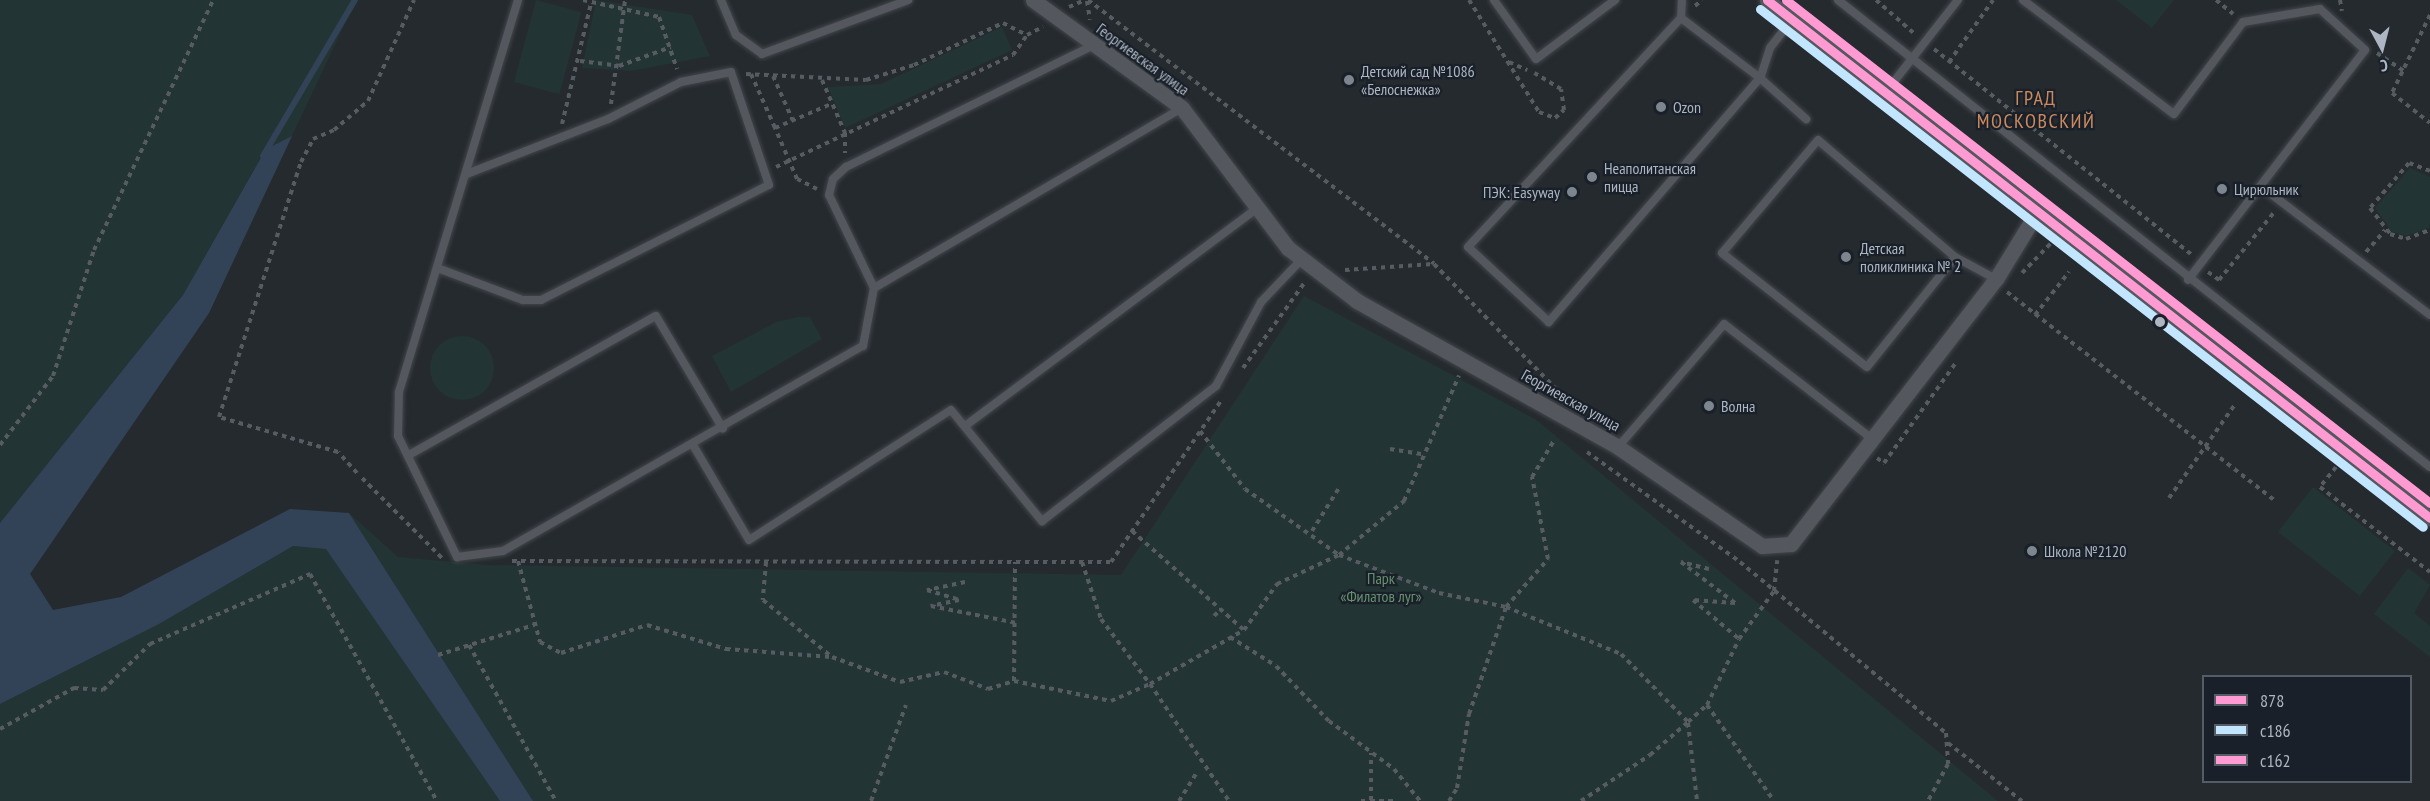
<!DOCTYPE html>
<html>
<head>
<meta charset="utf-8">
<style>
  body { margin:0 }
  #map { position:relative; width:2430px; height:801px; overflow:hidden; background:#252a2f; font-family:"PT Sans Narrow",sans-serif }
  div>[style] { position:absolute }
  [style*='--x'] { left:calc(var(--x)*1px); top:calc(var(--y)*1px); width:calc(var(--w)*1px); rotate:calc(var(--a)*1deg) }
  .green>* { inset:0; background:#233435; transform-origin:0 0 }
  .round { border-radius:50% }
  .water>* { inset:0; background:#334357 }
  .stream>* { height:6px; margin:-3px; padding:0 3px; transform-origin:3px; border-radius:3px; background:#334357 }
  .path>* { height:4px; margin-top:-2px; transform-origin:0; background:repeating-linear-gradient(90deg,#575c62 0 4.5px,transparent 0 9px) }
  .roads { filter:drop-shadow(0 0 2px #42464a) drop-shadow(0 0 2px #42464a) }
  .service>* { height:8px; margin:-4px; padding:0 4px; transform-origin:4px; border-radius:4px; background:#54585e }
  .minor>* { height:15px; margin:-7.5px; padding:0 7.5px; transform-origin:7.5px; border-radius:7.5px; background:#54585e }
  .bus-1>* { height:9px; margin:-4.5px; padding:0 4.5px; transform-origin:4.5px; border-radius:4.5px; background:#ff9ad2 }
  .bus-2>* { height:9px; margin:-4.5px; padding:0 4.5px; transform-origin:4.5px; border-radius:4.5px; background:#c2e6ff }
  .bus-3>* { height:9px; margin:-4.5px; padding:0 4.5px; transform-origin:4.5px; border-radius:4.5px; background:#ff9ad2 }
  .dots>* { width:16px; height:16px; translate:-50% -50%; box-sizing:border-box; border:3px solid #192029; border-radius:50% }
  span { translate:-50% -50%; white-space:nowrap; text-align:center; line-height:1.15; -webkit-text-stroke:4.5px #192029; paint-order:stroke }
  .street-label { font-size:16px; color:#adb6c2 }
  .poi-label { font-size:16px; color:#adb6c2 }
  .left { translate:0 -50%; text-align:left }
  .right { translate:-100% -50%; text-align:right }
  .park-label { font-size:16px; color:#66916f }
  .quarter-label { font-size:20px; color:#cc8a5e; letter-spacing:1.5px }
  .legend { position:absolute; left:2202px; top:675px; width:210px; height:108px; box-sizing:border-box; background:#192029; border:2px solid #545c66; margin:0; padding:8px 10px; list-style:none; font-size:18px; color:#adb6c2 }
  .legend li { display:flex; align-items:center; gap:12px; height:30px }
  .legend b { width:30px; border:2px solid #545c66 }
  .north { position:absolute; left:2352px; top:18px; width:60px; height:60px; -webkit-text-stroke:4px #192029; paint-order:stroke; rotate:173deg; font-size:16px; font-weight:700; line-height:24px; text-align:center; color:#adb6c2 }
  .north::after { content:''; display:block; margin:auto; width:21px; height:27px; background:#adb6c2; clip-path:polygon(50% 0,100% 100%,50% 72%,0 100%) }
</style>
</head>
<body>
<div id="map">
  <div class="green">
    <i style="clip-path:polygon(0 0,356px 0,292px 136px,266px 149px,183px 295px,0 523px)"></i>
    <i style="left:536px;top:0;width:47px;height:85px;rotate:15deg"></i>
    <i style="clip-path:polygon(596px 0,692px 15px,710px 56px,631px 71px,582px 68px)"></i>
    <i style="clip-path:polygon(2116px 0,2174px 0,2152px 28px)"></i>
    <i style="clip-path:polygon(1002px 27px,1012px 50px,845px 128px,828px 87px,881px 84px)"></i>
    <i style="clip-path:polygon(2410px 168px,2430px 177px,2430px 227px,2407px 236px,2392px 232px,2375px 208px)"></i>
    <i style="clip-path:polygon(1304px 296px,1535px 419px,1998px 801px,533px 801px,349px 513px,398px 557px,487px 565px,1121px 575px)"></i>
    <i style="clip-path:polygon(798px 317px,810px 317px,822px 339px,731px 392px,712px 356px,776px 322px)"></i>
    <i class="round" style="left:430px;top:336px;width:64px;height:64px"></i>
    <i style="left:2313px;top:487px;width:104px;height:57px;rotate:38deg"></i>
    <i style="clip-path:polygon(293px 546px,327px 549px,500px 801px,0 801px,0 704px,159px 624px)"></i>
    <i style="clip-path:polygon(2408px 568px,2430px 585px,2414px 613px,2430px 626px,2430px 657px,2374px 614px)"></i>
  </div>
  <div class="water">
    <i style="clip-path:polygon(292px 136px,209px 313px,30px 574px,53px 610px,121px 597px,290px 509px,349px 513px,533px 801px,500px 801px,326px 549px,293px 546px,159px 624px,0 704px,0 523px,183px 295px,266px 149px)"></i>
  </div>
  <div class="stream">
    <i style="--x:263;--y:156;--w:181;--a:-59.5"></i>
  </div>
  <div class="path">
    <i style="--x:583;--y:0;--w:78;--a:12.6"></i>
    <i style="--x:659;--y:17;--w:55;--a:70.9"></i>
    <i style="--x:1088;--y:0;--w:435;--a:37.3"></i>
    <i style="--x:1434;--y:264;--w:182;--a:45.7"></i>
    <i style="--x:1469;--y:0;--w:132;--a:58"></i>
    <i style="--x:1539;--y:112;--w:17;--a:21"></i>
    <i style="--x:1555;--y:118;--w:12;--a:-42"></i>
    <i style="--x:1564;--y:110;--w:21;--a:-98"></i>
    <i style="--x:1561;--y:89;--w:31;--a:-149"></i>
    <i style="--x:1876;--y:0;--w:53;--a:41.2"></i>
    <i style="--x:2216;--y:0;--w:22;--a:39"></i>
    <i style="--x:2340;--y:0;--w:11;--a:80"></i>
    <i style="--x:1087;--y:1;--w:19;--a:81"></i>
    <i style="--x:1695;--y:6;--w:9;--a:-41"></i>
    <i style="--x:1069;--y:7;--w:17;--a:-24"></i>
    <i style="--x:2430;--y:15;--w:87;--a:116"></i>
    <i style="--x:2392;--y:93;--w:48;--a:38.3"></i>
    <i style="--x:1934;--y:49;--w:332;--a:38.6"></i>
    <i style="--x:2377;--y:53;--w:32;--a:34"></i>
    <i style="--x:580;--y:61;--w:39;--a:7"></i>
    <i style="--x:619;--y:66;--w:55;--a:-20.1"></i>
    <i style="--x:1509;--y:62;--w:20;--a:24"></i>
    <i style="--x:1949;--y:62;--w:76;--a:-54.6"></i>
    <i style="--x:746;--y:74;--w:120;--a:2.9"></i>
    <i style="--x:866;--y:80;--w:50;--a:-17.4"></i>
    <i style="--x:914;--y:65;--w:98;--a:-25.3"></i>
    <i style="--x:1003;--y:23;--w:27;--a:27"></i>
    <i style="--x:751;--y:74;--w:59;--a:66"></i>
    <i style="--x:773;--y:76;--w:49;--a:66"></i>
    <i style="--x:822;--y:80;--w:58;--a:66.5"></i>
    <i style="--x:845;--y:133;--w:20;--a:90"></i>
    <i style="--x:611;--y:104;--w:105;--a:-82.3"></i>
    <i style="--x:562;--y:124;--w:124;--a:-76.5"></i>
    <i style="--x:776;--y:167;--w:262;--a:-25.3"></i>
    <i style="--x:1013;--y:55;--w:24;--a:-55"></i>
    <i style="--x:1027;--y:35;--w:18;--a:-27"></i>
    <i style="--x:2430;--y:171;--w:22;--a:-159"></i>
    <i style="--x:2409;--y:163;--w:60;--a:130.9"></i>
    <i style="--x:2370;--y:208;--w:33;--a:52"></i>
    <i style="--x:2390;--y:234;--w:17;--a:17"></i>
    <i style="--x:2406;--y:239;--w:26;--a:-21"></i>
    <i style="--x:817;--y:189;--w:22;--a:-153"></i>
    <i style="--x:797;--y:179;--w:56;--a:-113.3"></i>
    <i style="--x:775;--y:128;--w:61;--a:-23.2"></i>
    <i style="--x:2366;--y:252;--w:29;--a:-49"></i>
    <i style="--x:1345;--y:270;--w:88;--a:-3.9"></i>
    <i style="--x:2208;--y:272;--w:14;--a:36"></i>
    <i style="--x:2219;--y:280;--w:89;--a:-50.9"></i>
    <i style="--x:2022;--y:273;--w:43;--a:-45.9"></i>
    <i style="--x:2007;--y:292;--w:338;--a:37.9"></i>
    <i style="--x:2035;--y:315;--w:55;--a:-51.7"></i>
    <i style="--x:1243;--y:368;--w:106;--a:-54.2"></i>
    <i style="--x:1200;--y:431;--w:73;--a:52.2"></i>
    <i style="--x:1245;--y:489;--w:115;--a:35.1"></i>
    <i style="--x:1339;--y:555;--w:85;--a:-39.7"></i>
    <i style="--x:1404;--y:501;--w:137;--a:-66.3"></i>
    <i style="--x:0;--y:445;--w:87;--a:-52.5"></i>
    <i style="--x:53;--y:376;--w:133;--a:-72"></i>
    <i style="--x:94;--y:250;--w:277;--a:-64.5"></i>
    <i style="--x:1390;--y:449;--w:33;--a:9"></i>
    <i style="--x:1587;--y:452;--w:188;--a:35.7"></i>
    <i style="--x:1740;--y:562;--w:268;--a:39.7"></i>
    <i style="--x:1946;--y:733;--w:31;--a:86"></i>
    <i style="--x:1948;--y:764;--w:42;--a:118.4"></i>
    <i style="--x:1877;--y:458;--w:9;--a:36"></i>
    <i style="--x:1884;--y:463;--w:122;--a:-54.4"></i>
    <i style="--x:2336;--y:467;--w:26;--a:129"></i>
    <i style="--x:2320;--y:487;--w:139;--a:37.7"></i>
    <i style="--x:357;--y:473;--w:28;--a:-132"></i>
    <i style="--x:338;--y:452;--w:124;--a:-163.6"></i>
    <i style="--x:219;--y:417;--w:268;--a:-72.2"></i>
    <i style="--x:301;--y:162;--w:26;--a:-62"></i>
    <i style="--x:313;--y:139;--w:23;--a:-23"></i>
    <i style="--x:334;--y:130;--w:45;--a:-40.5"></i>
    <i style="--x:368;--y:101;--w:111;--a:-65.5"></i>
    <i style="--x:362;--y:478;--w:115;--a:45"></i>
    <i style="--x:2169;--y:498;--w:116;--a:-54.8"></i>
    <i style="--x:1132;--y:531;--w:149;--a:41.5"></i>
    <i style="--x:1312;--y:531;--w:51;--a:-57.9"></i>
    <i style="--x:512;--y:561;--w:599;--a:0.1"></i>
    <i style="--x:1111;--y:562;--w:195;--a:-55.7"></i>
    <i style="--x:518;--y:561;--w:84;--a:74.8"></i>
    <i style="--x:540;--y:642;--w:24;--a:28"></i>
    <i style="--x:561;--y:653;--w:90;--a:-18"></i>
    <i style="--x:647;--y:625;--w:83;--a:16.9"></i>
    <i style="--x:726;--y:649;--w:106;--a:4.3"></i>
    <i style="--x:832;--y:657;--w:72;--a:20.2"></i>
    <i style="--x:900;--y:682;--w:45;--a:-12.8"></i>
    <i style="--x:944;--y:672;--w:47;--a:21.1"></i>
    <i style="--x:988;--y:689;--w:27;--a:-17"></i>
    <i style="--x:1014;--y:681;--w:99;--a:11.7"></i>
    <i style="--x:1111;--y:701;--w:43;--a:-23.6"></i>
    <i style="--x:1150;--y:684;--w:141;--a:56"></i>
    <i style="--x:766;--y:562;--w:38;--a:95"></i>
    <i style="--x:763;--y:600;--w:89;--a:39.6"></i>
    <i style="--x:1082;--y:562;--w:60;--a:71.6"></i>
    <i style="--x:1101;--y:619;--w:81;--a:53"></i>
    <i style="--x:1150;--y:684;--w:108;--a:-29.9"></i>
    <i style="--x:1244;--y:630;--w:57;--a:-54.3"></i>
    <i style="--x:1277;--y:584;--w:68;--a:-25.1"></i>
    <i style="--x:1339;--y:555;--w:107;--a:20.8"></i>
    <i style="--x:1439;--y:593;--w:68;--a:11.8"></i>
    <i style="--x:1506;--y:607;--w:124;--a:22.2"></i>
    <i style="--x:1621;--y:654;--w:95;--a:45.4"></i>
    <i style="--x:1688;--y:722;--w:25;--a:-42"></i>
    <i style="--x:1707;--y:705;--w:117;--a:55.1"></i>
    <i style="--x:1709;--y:569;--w:29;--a:-166"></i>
    <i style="--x:1681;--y:562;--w:68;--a:37.2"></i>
    <i style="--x:1735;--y:603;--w:42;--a:-175.9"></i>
    <i style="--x:1693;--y:600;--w:60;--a:40.3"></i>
    <i style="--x:965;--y:582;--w:39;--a:168"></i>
    <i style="--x:927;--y:590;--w:34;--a:17"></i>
    <i style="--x:959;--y:600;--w:29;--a:168"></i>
    <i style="--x:931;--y:606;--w:88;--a:11.2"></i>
    <i style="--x:1214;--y:616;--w:10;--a:-45"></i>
    <i style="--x:1230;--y:637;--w:54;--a:32.2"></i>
    <i style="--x:1276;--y:666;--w:76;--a:46.1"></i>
    <i style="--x:1329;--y:721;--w:81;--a:36.4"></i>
    <i style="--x:1394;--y:769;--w:41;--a:50.9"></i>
    <i style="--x:469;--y:645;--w:179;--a:60.9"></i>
    <i style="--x:438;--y:655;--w:101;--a:-17.4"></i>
    <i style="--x:1014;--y:681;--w:119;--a:-89.5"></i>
    <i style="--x:1707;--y:705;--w:73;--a:-64.1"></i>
    <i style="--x:1739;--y:639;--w:59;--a:-53.9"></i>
    <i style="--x:1774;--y:591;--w:31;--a:-84"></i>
    <i style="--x:1688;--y:723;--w:79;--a:83.4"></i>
    <i style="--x:0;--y:729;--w:85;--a:-29"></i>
    <i style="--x:74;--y:688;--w:29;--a:4"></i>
    <i style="--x:103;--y:690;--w:66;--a:-44.4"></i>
    <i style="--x:150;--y:644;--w:175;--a:-23.6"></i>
    <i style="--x:310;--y:574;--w:260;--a:60.8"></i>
    <i style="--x:1948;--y:743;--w:94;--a:38.1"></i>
    <i style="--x:1371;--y:800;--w:47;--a:-90"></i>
    <i style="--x:871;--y:801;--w:102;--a:-70"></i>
    <i style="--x:1179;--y:801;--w:34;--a:-58"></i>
    <i style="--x:1361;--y:801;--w:35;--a:0"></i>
    <i style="--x:1449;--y:801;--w:15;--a:-58"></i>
    <i style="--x:1457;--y:788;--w:75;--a:-80.8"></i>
    <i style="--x:1469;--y:714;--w:113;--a:-70.9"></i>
    <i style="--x:1506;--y:607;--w:64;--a:-48.8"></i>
    <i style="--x:1548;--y:559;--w:84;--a:-101"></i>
    <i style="--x:1532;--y:477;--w:41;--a:-59"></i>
    <i style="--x:1581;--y:801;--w:83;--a:-33.7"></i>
    <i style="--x:1650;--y:755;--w:50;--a:-41"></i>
  </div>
  <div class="roads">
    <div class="service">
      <i style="--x:518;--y:0;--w:410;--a:106.9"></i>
      <i style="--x:399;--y:392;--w:44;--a:91.3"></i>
      <i style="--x:398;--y:436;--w:135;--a:64"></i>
      <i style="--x:457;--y:557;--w:46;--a:-7.4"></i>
      <i style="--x:503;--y:551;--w:414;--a:-29.7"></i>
      <i style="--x:863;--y:346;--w:59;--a:-79.3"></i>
      <i style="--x:874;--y:288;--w:357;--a:-30.3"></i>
      <i style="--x:721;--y:0;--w:38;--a:67"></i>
      <i style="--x:736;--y:35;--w:32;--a:36"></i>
      <i style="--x:762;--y:54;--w:156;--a:-20.3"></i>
      <i style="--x:1494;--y:0;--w:72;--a:54.6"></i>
      <i style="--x:1536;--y:59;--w:99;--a:-36.8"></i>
      <i style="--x:1838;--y:0;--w:754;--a:38.27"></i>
      <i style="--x:2023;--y:0;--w:189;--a:37.1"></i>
      <i style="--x:2174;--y:114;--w:115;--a:-53.1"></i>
      <i style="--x:2243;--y:22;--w:78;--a:-9.6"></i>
      <i style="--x:2320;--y:9;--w:61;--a:42.3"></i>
      <i style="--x:2365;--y:50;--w:290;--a:127.6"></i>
      <i style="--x:1681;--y:18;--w:18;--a:-87"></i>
      <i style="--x:1791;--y:21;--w:34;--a:128"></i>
      <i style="--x:1770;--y:48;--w:32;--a:108"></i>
      <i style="--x:1760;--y:78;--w:323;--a:130.9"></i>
      <i style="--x:1549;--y:322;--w:110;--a:-137.2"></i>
      <i style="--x:1468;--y:247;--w:313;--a:-47.1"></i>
      <i style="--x:1681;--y:18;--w:99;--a:37.2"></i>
      <i style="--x:1760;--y:78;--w:62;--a:41.7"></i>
      <i style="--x:1885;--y:93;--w:118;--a:-51.9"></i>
      <i style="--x:2262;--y:187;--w:211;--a:37.3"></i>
      <i style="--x:1955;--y:257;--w:180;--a:-139.5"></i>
      <i style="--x:1818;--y:140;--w:148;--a:130.3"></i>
      <i style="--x:1722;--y:253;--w:184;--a:38.2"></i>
      <i style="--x:1867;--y:367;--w:141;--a:-51.3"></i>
      <i style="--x:1955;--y:257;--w:47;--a:28.2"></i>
      <i style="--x:440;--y:269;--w:89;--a:20.5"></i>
      <i style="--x:523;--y:300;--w:18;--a:0"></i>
      <i style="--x:541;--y:300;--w:255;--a:-26.8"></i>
      <i style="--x:769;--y:185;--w:119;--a:-108.6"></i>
      <i style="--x:731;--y:72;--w:51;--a:168.7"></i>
      <i style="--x:681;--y:82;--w:82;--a:153.1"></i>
      <i style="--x:608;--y:119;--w:151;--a:158.7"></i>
      <i style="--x:874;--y:288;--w:103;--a:-115.8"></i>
      <i style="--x:829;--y:195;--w:16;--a:-76"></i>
      <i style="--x:833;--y:179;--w:18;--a:-43"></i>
      <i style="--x:846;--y:167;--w:276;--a:-26.2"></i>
      <i style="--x:965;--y:426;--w:364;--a:-36.7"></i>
      <i style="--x:693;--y:445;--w:110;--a:59.5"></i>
      <i style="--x:749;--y:540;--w:240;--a:-32.8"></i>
      <i style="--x:951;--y:410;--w:144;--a:50.7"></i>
      <i style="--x:1042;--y:521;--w:220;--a:-37.8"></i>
      <i style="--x:1216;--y:386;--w:95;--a:-61.8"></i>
      <i style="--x:1261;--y:302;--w:59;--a:-46.4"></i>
      <i style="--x:1618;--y:447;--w:162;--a:-49.2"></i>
      <i style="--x:1724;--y:324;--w:187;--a:37.8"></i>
      <i style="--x:409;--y:455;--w:283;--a:-29.4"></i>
      <i style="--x:656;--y:316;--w:131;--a:59.3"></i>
    </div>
    <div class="minor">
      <i style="--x:1033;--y:0;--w:184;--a:35.9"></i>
      <i style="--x:1182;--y:108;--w:176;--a:52.9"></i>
      <i style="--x:1288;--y:248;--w:87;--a:37.5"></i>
      <i style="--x:1357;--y:301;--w:299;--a:29.2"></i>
      <i style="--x:1618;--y:447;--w:175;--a:34.5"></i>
      <i style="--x:1762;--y:546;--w:29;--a:-4"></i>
      <i style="--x:1791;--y:544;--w:335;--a:-52.3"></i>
      <i style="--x:1996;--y:279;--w:79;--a:-58.5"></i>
      <i style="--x:1767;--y:0;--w:841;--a:38"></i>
    </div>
  </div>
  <div class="bus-1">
    <i style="--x:1767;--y:0;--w:841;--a:38"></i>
  </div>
  <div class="bus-2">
    <i style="--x:1760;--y:9;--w:841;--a:38"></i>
  </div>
  <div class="bus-3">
    <i style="--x:1786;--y:0;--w:817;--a:37.99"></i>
  </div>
  <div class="dots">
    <i style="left:1349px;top:80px;background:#7d858f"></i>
    <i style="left:1661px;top:107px;background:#7d858f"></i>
    <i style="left:1592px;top:177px;background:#7d858f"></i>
    <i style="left:2222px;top:189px;background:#7d858f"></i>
    <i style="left:1572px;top:192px;background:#7d858f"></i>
    <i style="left:1846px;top:257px;background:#7d858f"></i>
    <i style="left:2160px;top:322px;background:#adb6c2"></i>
    <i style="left:1709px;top:406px;background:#7d858f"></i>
    <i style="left:2032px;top:551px;background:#7d858f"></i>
  </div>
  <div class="street-label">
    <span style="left:1143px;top:59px;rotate:36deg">Георгиевская улица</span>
    <span style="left:1571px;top:400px;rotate:29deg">Георгиевская улица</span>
  </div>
  <div class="poi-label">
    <span class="left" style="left:1361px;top:80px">Детский сад №1086<br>«Белоснежка»</span>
    <span class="left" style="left:1673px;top:107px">Ozon</span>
    <span class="left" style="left:1604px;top:177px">Неаполитанская<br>пицца</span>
    <span class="left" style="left:2234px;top:189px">Цирюльник</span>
    <span class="right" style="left:1560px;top:192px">ПЭК: Easyway</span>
    <span class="left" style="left:1860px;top:257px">Детская<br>поликлиника № 2</span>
    <span class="left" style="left:1721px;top:406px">Волна</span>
    <span class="left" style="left:2044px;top:551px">Школа №2120</span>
  </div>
  <div class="park-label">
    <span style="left:1381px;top:587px">Парк<br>«Филатов луг»</span>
  </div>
  <div class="quarter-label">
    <span style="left:2036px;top:110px">ГРАД<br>МОСКОВСКИЙ</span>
  </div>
  <ul class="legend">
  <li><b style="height:8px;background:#ff9ad2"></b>878</li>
  <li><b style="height:8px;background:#c2e6ff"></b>с186</li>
  <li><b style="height:8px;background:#ff9ad2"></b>с162</li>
  </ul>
  <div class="north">С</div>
</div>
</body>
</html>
